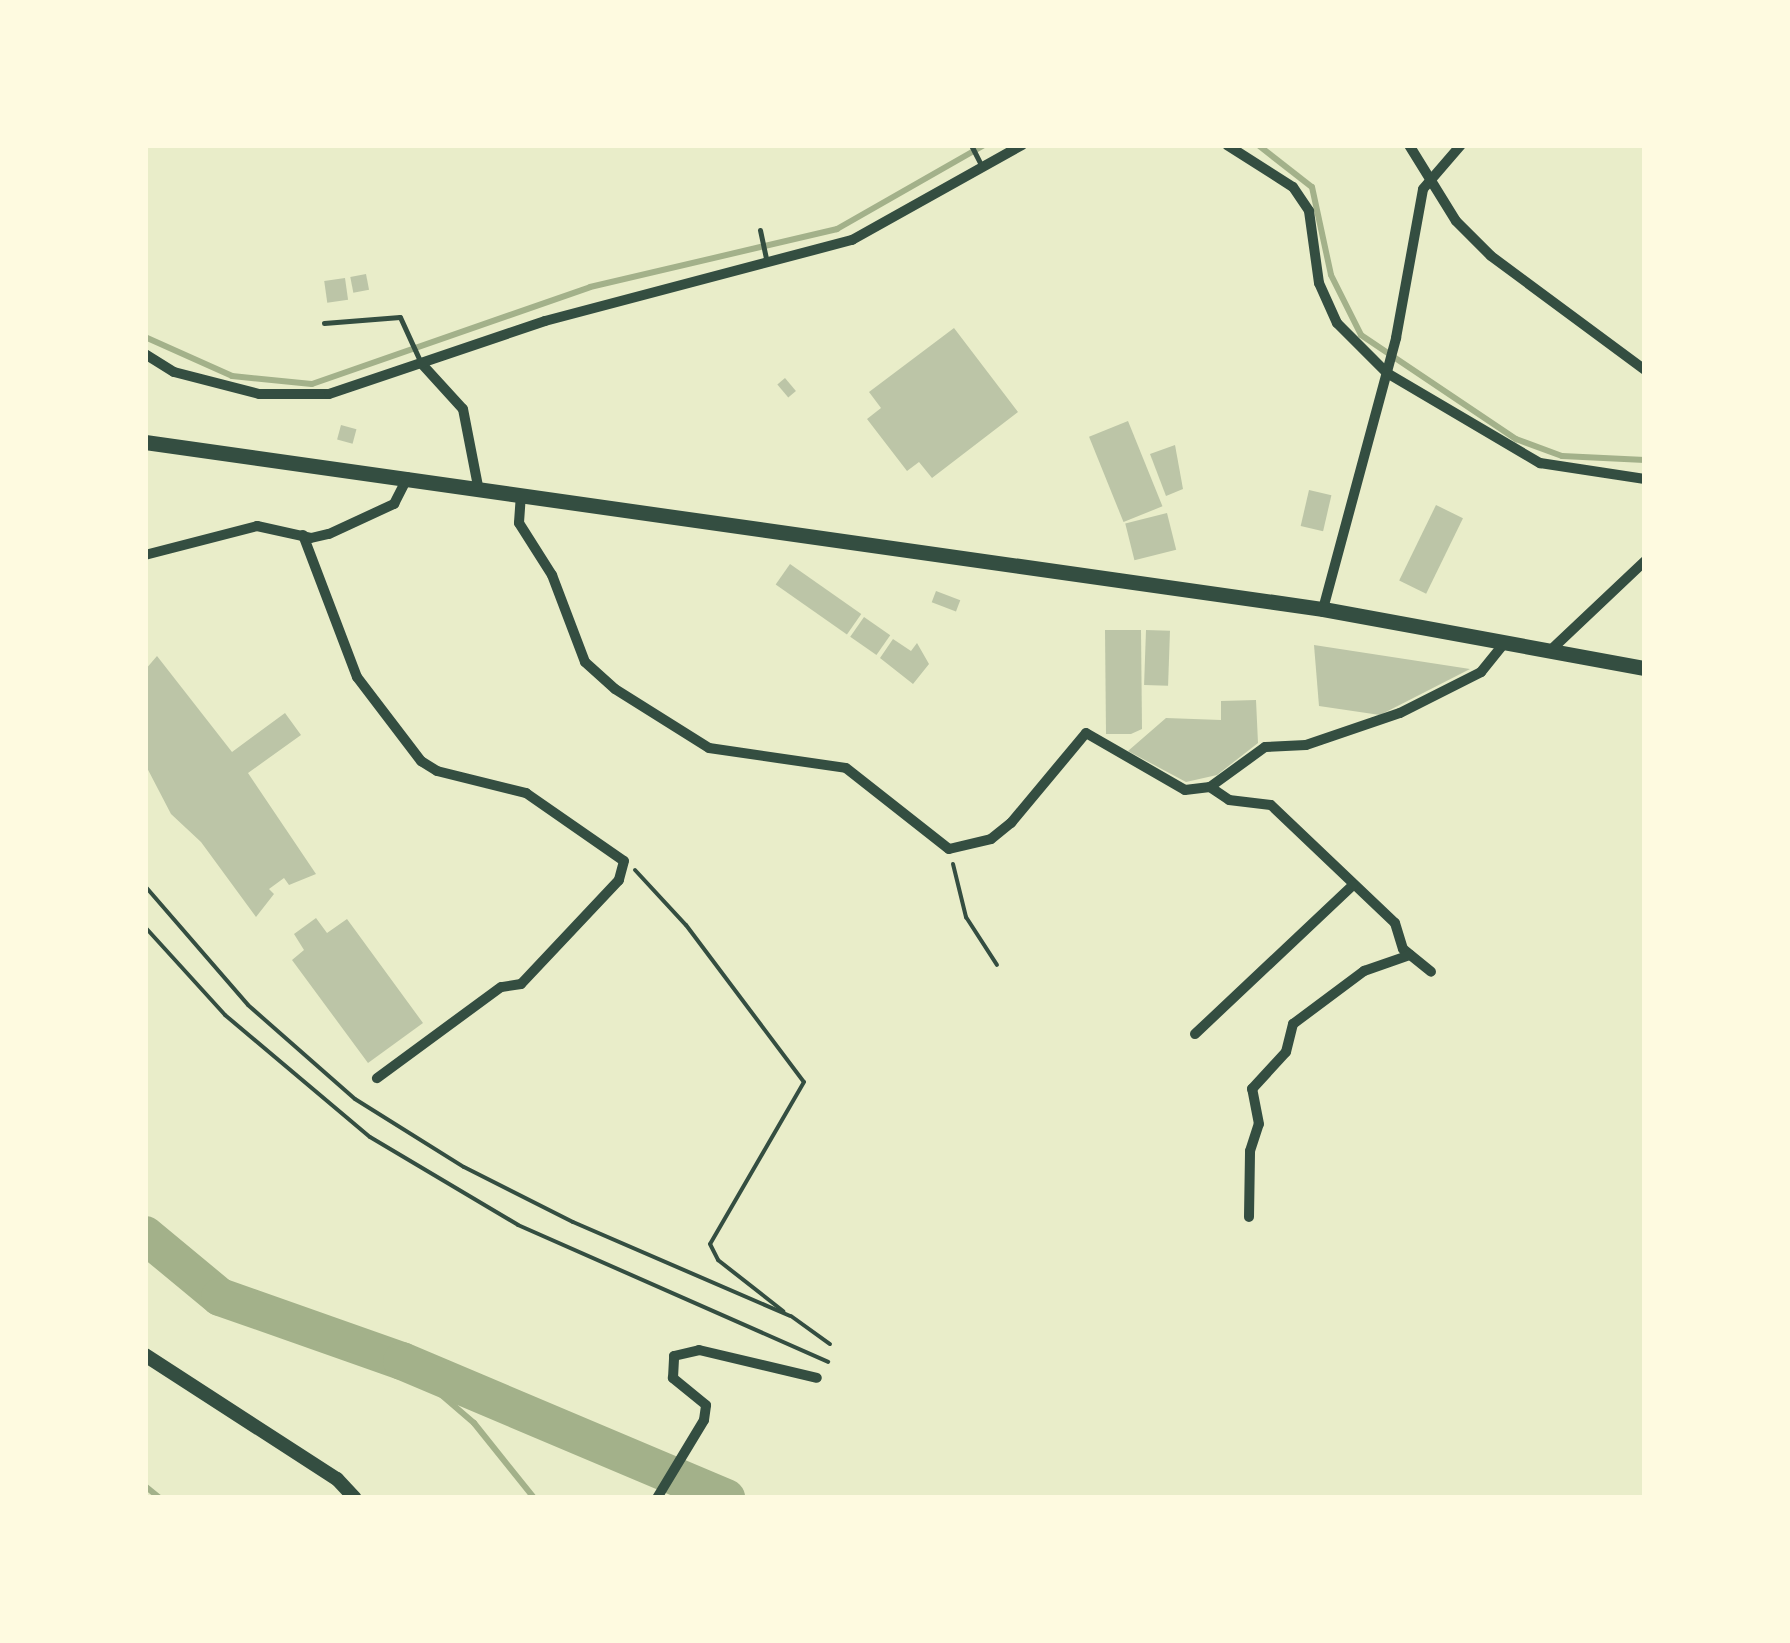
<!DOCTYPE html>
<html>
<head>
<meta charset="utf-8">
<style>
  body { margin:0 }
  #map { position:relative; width:1790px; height:1643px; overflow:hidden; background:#e9edc9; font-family:"Source Sans 3",sans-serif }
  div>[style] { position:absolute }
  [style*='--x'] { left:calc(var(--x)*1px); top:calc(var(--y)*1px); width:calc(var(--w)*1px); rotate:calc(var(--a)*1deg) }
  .stream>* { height:6px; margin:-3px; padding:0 3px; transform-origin:3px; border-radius:3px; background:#a3b18a }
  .river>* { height:38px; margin:-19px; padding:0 19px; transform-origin:19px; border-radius:19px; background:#a3b18a }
  .building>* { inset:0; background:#bcc5a7; transform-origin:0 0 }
  .path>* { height:4px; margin:-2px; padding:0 2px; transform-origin:2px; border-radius:2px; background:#344e41 }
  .service>* { height:5px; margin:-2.5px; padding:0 2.5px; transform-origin:2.5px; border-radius:2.5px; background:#344e41 }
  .minor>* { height:10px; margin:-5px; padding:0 5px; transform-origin:5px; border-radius:5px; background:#344e41 }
  .secondary>* { height:14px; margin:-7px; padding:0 7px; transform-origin:7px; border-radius:7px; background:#344e41 }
  .trunk>* { height:15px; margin:-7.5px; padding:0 7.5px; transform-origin:7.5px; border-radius:7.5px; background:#344e41 }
  span { translate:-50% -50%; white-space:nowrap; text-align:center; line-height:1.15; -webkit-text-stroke:8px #fefae0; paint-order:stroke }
  .frame { position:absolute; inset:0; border:148px solid #fefae0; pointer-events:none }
</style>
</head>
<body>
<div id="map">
  <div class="stream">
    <i style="--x:1258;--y:145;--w:68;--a:37.9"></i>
    <i style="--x:1312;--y:187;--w:90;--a:77.8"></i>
    <i style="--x:1331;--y:275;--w:67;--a:63.4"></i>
    <i style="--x:1361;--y:335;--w:187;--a:33.9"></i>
    <i style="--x:1516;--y:439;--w:49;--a:20.3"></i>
    <i style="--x:1562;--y:456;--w:83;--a:2.8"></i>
    <i style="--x:145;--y:337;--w:95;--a:24.1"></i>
    <i style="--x:232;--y:376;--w:80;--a:5.7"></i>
    <i style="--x:312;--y:384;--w:294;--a:-19.2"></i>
    <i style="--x:590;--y:287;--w:254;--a:-13.2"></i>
    <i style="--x:837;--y:229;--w:169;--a:-29.7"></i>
    <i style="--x:402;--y:1361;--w:95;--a:40.7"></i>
    <i style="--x:474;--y:1423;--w:96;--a:51.3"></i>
    <i style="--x:145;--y:1486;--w:19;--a:39"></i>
  </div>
  <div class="river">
    <i style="--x:145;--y:1235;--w:97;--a:39.6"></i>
    <i style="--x:220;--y:1297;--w:193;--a:19.4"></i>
    <i style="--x:402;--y:1361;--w:352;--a:22.9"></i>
  </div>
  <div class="building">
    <i style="left:366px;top:274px;width:16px;height:16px;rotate:79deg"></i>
    <i style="left:345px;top:278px;width:22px;height:21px;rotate:82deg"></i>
    <i style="clip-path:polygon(954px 328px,1018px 412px,932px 478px,919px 462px,907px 471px,867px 419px,881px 408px,869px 392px)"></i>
    <i style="left:785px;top:378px;width:17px;height:10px;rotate:50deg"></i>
    <i style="left:1128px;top:421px;width:92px;height:42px;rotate:68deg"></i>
    <i style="left:341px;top:425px;width:16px;height:15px;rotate:15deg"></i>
    <i style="clip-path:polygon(1175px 445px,1183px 489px,1166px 496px,1150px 454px)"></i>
    <i style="left:1309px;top:490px;width:23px;height:37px;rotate:13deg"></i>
    <i style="left:1436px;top:505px;width:30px;height:84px;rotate:26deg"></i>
    <i style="left:1167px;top:513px;width:38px;height:43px;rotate:76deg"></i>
    <i style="left:790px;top:564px;width:87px;height:25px;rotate:35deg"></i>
    <i style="left:936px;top:591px;width:26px;height:12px;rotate:21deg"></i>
    <i style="left:864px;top:617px;width:32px;height:24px;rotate:35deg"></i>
    <i style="clip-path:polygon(1105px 630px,1141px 630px,1142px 729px,1131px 734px,1106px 734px)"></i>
    <i style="left:1146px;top:630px;width:24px;height:55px;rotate:2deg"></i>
    <i style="clip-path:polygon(893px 639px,911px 651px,917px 643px,929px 664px,913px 684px,880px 658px)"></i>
    <i style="clip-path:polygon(1314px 645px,1470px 669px,1380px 715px,1319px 706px)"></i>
    <i style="clip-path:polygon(157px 656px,232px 752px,285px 713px,301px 735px,248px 773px,316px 874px,289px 885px,284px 878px,269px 889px,274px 894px,256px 917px,201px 842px,171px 814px,145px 764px,145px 670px)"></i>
    <i style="clip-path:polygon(1256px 700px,1258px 743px,1217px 775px,1186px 782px,1128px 751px,1166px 718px,1221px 720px,1221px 701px)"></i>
    <i style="clip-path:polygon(316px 918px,327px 933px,347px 919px,423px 1023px,368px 1063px,292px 960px,304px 950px,294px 934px)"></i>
  </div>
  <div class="path">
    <i style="--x:953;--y:864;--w:55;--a:76.2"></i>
    <i style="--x:966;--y:917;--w:57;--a:57.1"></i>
    <i style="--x:635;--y:870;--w:75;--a:47.2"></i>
    <i style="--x:686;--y:925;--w:196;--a:53.1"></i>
    <i style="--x:804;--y:1082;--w:187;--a:120.1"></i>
    <i style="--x:710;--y:1244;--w:18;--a:63"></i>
    <i style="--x:718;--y:1260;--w:83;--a:38.1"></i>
    <i style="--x:145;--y:886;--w:157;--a:49.1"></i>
    <i style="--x:248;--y:1005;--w:142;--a:41.3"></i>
    <i style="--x:355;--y:1099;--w:128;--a:32"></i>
    <i style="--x:464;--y:1167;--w:122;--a:26.8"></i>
    <i style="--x:573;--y:1222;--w:236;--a:23.4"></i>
    <i style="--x:145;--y:927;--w:119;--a:47.7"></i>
    <i style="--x:225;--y:1015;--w:189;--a:40.1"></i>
    <i style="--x:370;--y:1137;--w:172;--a:30.7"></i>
    <i style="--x:518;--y:1225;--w:339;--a:23.8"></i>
    <i style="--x:791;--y:1316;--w:48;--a:35.7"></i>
  </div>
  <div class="service">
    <i style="--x:971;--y:145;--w:25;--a:63"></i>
    <i style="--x:760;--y:230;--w:34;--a:78"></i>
    <i style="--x:324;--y:323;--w:76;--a:-4.5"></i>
    <i style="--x:400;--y:317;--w:51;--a:65.5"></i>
  </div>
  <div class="minor">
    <i style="--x:1227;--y:145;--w:78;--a:32.5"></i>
    <i style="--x:1293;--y:187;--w:29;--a:56"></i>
    <i style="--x:1309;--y:211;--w:73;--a:82.1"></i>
    <i style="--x:1319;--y:283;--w:44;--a:65.8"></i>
    <i style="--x:1337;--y:323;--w:71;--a:45"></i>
    <i style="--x:1387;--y:373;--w:178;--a:30.5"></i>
    <i style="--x:1540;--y:463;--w:106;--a:8.7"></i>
    <i style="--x:1409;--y:145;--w:89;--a:58.3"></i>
    <i style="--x:1456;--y:221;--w:49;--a:45"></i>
    <i style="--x:1491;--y:256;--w:192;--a:36.5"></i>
    <i style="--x:145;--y:354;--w:34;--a:32"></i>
    <i style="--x:174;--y:372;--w:88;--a:14.5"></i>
    <i style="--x:259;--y:394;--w:70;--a:0"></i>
    <i style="--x:329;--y:394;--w:97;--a:-18.6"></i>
    <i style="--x:421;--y:363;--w:62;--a:47.6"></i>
    <i style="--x:463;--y:409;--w:78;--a:79"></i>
    <i style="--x:421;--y:363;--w:131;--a:-18.7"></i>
    <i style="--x:545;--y:321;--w:318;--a:-14.8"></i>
    <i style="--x:852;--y:240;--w:195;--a:-29.2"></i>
    <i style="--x:521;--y:494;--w:29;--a:94"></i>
    <i style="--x:519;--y:523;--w:62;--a:57.6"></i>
    <i style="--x:552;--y:575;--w:93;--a:69.2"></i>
    <i style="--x:585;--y:662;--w:40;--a:42"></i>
    <i style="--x:615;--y:689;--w:111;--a:32.1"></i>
    <i style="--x:709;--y:748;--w:138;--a:8.3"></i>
    <i style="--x:846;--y:768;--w:131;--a:38.2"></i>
    <i style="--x:949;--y:849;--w:43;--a:-13.4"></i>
    <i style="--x:991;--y:839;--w:26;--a:-39"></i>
    <i style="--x:1011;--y:823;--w:117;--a:-50.2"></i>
    <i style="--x:1086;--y:733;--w:114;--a:29.9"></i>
    <i style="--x:1185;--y:790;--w:25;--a:-7"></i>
    <i style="--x:1210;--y:787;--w:68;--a:-36"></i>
    <i style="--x:1265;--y:747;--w:41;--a:-2.8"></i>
    <i style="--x:1306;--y:745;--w:99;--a:-18.8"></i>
    <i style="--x:1400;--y:713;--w:91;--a:-26.8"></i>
    <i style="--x:1481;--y:672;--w:40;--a:-51"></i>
    <i style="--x:303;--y:535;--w:152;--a:69.2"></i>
    <i style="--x:357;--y:677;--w:106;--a:52.7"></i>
    <i style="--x:421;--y:761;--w:19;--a:32"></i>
    <i style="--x:437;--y:771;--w:92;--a:13.9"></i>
    <i style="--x:526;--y:793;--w:119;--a:34.8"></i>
    <i style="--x:624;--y:861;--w:20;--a:105"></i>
    <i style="--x:619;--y:880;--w:143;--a:133.3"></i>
    <i style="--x:521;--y:984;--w:20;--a:171"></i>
    <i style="--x:501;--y:987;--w:154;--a:143.7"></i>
    <i style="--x:145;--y:555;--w:116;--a:-14.5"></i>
    <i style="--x:257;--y:526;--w:55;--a:12.5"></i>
    <i style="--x:311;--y:538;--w:18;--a:-13"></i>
    <i style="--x:329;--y:534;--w:72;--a:-24.8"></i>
    <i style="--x:394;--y:504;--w:30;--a:-63"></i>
    <i style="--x:1323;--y:609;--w:281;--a:-74.9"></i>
    <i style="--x:1396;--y:338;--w:151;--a:-79.7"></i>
    <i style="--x:1423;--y:189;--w:58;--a:-49.2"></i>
    <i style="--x:1554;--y:647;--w:125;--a:-43.4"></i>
    <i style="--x:1210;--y:787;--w:23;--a:34"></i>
    <i style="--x:1229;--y:800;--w:42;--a:6.8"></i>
    <i style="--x:1271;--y:805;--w:171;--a:43.6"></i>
    <i style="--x:1395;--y:923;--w:27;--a:73"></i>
    <i style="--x:1403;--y:949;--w:36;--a:39"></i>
    <i style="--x:1195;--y:1034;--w:217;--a:-43.3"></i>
    <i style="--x:1249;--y:1217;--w:66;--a:-89.1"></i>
    <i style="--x:1250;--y:1151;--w:28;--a:-72"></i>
    <i style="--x:1259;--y:1124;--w:36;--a:-101"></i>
    <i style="--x:1252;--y:1089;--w:50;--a:-47.4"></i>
    <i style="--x:1286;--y:1052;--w:29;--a:-76"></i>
    <i style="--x:1293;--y:1024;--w:89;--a:-36.7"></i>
    <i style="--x:1364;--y:971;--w:49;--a:-19.2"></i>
    <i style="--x:657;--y:1498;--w:91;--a:-58.9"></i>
    <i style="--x:704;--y:1420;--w:15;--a:-82"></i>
    <i style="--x:706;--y:1405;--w:43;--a:-140.7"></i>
    <i style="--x:673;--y:1378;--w:22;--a:-87"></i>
    <i style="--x:674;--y:1356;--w:26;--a:-13"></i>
    <i style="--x:699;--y:1350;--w:121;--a:13.3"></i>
  </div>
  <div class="secondary">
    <i style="--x:145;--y:1355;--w:229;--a:32.9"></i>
    <i style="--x:337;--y:1479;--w:26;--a:47"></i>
  </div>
  <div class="trunk">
    <i style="--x:145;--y:442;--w:1190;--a:8.07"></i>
    <i style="--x:1323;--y:609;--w:327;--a:10.4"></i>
  </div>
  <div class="frame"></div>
</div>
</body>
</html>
